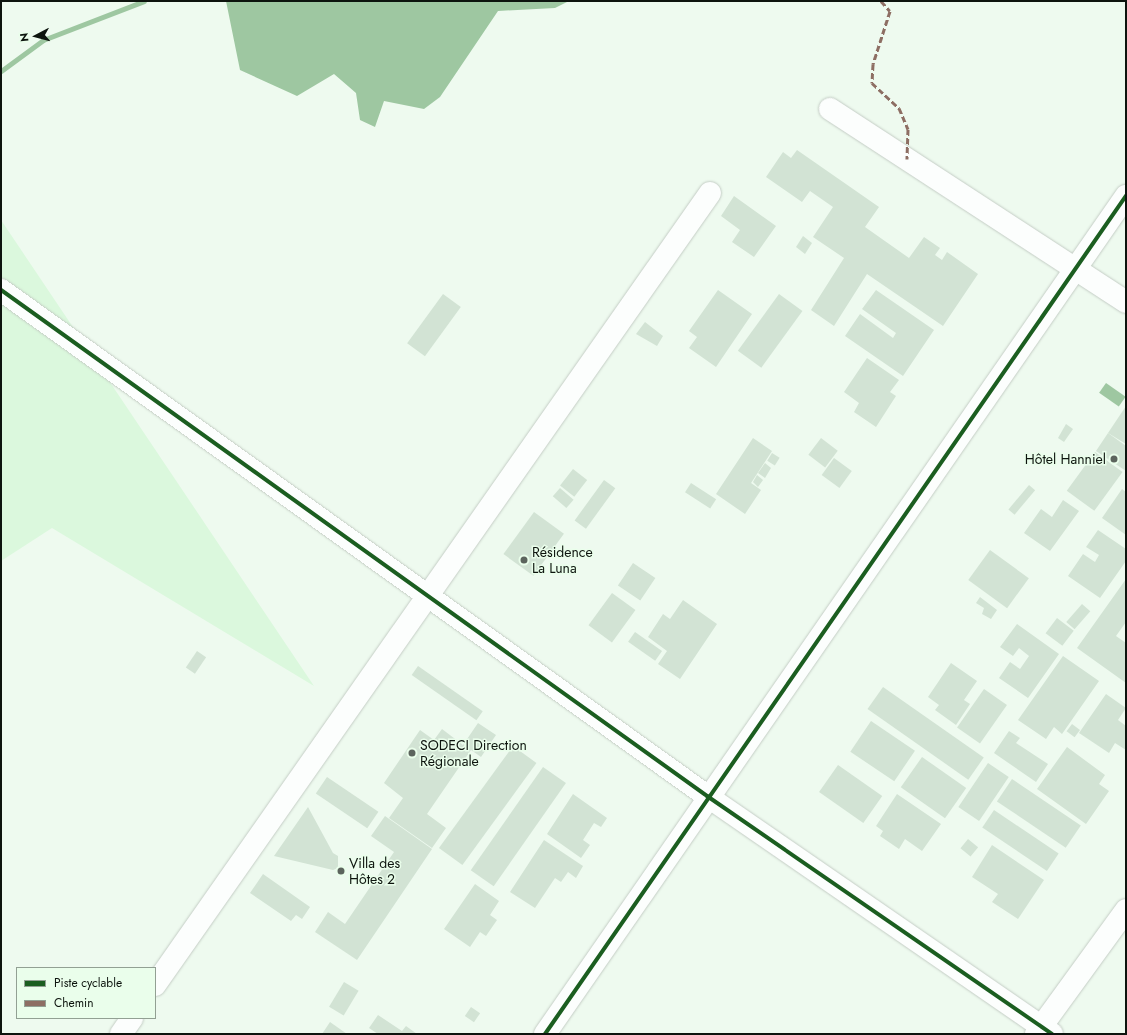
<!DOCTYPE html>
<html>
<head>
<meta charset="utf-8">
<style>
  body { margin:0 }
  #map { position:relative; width:1127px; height:1035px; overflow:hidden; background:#eefaef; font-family:Jost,sans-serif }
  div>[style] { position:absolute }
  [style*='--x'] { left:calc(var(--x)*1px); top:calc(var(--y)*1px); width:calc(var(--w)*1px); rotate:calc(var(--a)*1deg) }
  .green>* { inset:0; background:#dbf8dd }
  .water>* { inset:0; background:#9ec7a1; transform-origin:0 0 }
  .stream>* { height:5px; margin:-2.5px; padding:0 2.5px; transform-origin:2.5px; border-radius:2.5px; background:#9ec7a1 }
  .building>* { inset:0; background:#d2e3d4; transform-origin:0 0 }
  .roads { filter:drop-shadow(0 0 1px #c4cdc5) drop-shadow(0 0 1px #c4cdc5) }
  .minor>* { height:22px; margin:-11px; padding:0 11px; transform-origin:11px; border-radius:11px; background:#fcfefd }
  .quiet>* { height:3px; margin-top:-1.5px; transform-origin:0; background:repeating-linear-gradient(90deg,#8d6e63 0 6px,transparent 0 9px) }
  .cycleway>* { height:4px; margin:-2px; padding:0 2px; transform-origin:2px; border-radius:2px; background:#1b5e20 }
  .dots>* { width:11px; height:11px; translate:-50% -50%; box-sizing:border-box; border:2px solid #eafeeb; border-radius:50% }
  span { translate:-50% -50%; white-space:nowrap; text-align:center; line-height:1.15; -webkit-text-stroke:3px #eafeeb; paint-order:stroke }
  .poi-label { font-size:14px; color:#0d140e }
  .right { translate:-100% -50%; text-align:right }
  .left { translate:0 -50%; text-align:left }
  .frame { position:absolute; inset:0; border:2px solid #0d140e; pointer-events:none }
  .legend { position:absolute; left:16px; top:967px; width:140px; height:52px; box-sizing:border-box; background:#eafeeb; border:1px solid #92a093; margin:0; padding:5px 7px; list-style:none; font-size:12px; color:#0d140e }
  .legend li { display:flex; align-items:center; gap:8px; height:20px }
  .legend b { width:20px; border:1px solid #92a093 }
  .north { position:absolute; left:16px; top:16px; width:40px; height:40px; -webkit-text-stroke:3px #eafeeb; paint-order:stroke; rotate:264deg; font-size:11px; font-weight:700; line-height:16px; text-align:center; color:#0d140e }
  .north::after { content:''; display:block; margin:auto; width:14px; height:18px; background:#0d140e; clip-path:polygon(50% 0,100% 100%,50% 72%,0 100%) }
</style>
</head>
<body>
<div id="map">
  <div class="green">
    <i style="clip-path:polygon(1px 220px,314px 686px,52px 528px,1px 561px)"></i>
  </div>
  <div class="water">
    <i style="clip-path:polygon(226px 1px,569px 1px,555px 8px,498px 11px,440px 97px,424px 109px,384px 101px,375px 127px,360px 120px,356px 93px,334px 74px,297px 96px,240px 70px)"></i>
    <i style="left:1106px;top:383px;width:24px;height:12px;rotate:35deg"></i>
  </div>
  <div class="stream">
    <i style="--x:1;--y:71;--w:52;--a:-36.4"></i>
    <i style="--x:43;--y:40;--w:108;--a:-21.1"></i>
  </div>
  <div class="building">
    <i style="clip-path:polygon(797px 150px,879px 207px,865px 227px,909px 258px,924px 237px,940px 248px,935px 255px,942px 260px,947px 252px,978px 274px,943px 326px,867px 274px,834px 326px,811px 310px,844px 258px,813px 237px,833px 207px,810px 191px,802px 202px,766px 177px,783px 152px,791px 158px)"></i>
    <i style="clip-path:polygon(734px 196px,776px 226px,754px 257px,732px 242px,740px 230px,721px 216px)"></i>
    <i style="clip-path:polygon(803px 236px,812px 243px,805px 254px,796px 247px)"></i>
    <i style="clip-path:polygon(718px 290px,752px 314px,716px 367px,689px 348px,697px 337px,689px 331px)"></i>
    <i style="clip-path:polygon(876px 290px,934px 330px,903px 376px,845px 336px,860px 314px,893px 338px,896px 333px,862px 309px)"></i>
    <i style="left:443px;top:294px;width:22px;height:61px;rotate:36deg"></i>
    <i style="left:779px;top:294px;width:29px;height:70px;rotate:36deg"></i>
    <i style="clip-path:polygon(645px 322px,663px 336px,657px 346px,636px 334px)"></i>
    <i style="clip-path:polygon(867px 358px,899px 380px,890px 392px,896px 396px,876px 427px,854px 412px,859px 403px,844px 392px)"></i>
    <i style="clip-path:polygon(1126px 406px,1126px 444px,1108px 433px)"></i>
    <i style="clip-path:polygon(1066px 424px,1073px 429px,1064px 442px,1058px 438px)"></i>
    <i style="clip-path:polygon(1108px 433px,1126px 446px,1126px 471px,1096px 451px)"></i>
    <i style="clip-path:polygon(753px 438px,772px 451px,751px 483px,761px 490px,745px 514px,716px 494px)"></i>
    <i style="left:821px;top:438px;width:21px;height:21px;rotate:37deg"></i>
    <i style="left:1095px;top:452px;width:34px;height:48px;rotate:36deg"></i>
    <i style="left:772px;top:453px;width:9px;height:9px;rotate:32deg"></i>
    <i style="left:834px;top:458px;width:22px;height:21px;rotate:36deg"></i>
    <i style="clip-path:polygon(765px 463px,771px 468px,765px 478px,758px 473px)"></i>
    <i style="left:573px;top:469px;width:18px;height:21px;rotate:38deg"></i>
    <i style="clip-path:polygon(757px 475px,763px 480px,758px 487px,753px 482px)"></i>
    <i style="left:604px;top:480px;width:14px;height:50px;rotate:36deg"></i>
    <i style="left:691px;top:483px;width:30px;height:11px;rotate:33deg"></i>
    <i style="left:1029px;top:485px;width:8px;height:32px;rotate:40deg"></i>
    <i style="left:560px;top:488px;width:18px;height:11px;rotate:41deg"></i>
    <i style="clip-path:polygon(1122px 489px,1126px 492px,1126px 535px,1102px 518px)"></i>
    <i style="clip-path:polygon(1063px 500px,1079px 511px,1050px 551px,1024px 533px,1041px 509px,1052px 517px)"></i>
    <i style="left:534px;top:512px;width:37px;height:52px;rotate:36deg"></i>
    <i style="clip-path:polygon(1098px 530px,1126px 549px,1126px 561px,1100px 598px,1068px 576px,1083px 554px,1095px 562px,1099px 555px,1086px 547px)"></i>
    <i style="left:990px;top:550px;width:48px;height:37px;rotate:36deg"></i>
    <i style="left:633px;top:563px;width:27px;height:27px;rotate:34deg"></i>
    <i style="clip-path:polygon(1126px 579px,1126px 622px,1116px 636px,1126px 643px,1126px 683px,1077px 648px)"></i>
    <i style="left:612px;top:593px;width:29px;height:40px;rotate:36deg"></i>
    <i style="clip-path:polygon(980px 597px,997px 610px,991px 619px,982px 614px,984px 608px,976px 603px)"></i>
    <i style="clip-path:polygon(683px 600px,717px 624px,680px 679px,658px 664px,667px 651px,648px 637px,663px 614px,670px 619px)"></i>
    <i style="left:1082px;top:604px;width:11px;height:24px;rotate:41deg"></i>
    <i style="left:1057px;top:618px;width:21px;height:19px;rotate:37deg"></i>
    <i style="clip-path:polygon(1017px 624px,1059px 654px,1028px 698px,999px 678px,1010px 662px,1020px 669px,1029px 656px,1019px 648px,1013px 656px,1000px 647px)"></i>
    <i style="left:635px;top:632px;width:33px;height:12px;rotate:35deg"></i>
    <i style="left:197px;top:651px;width:11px;height:20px;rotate:34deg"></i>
    <i style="clip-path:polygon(1063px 656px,1099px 681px,1062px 734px,1054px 727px,1046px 739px,1018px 720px)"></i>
    <i style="clip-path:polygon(951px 663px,977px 681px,964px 700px,970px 704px,956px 725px,935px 710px,939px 705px,928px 697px)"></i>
    <i style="left:418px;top:666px;width:79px;height:11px;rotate:35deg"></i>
    <i style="left:883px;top:687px;width:123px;height:27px;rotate:35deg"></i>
    <i style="left:984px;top:689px;width:28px;height:47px;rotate:35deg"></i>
    <i style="clip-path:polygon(1106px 694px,1126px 708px,1118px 720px,1126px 726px,1126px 750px,1115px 743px,1109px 753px,1079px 733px)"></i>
    <i style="left:871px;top:721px;width:53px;height:37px;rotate:34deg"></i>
    <i style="clip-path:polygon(478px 723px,496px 735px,481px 757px,471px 750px,427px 814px,446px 828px,432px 848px,389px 818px,403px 798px,384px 783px,420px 730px,434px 740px,442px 729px,463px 745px)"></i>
    <i style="left:1072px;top:724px;width:10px;height:9px;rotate:37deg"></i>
    <i style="clip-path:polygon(1009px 731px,1020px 738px,1016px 743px,1048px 764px,1036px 782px,994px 753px)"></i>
    <i style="left:513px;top:746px;width:29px;height:126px;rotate:36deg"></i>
    <i style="clip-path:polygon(1067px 747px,1105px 775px,1099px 784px,1109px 791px,1086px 824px,1037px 789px)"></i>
    <i style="left:922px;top:757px;width:54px;height:37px;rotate:35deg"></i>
    <i style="left:988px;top:763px;width:25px;height:53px;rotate:34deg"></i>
    <i style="left:838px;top:765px;width:54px;height:33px;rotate:35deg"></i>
    <i style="left:543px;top:767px;width:28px;height:126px;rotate:35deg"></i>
    <i style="left:327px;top:777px;width:62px;height:20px;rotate:34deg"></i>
    <i style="left:1012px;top:779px;width:83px;height:27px;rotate:34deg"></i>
    <i style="clip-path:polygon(573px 794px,607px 818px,601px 827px,594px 823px,583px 840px,590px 845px,581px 858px,547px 834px)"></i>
    <i style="clip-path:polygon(897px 794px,941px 824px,922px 851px,905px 839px,899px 849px,880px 836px,883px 831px,876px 826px)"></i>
    <i style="clip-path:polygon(308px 807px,333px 853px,338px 856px,338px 868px,333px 870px,274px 856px)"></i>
    <i style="left:994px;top:810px;width:78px;height:21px;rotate:34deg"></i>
    <i style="clip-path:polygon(385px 816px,432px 849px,357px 960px,315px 932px,328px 912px,345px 924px,394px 852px,371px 836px)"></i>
    <i style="left:968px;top:839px;width:13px;height:12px;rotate:39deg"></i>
    <i style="clip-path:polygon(544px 840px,583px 866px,576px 878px,568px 872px,561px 882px,555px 878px,535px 908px,510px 892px)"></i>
    <i style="clip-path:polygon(992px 845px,1044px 880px,1018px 919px,992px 902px,998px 894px,972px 877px)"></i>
    <i style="clip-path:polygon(263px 874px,310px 907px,302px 919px,296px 915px,291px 921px,250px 893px)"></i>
    <i style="clip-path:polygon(475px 884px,499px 901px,490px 915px,497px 920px,486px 936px,480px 932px,470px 947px,444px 929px)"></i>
    <i style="left:344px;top:982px;width:17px;height:29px;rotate:31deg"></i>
    <i style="left:471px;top:1007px;width:11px;height:11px;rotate:34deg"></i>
    <i style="clip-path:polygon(378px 1015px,402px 1031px,406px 1026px,417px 1034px,378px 1034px,369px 1028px)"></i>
    <i style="clip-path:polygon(330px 1022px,347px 1034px,322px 1034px)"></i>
  </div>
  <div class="roads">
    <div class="minor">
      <i style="--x:830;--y:109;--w:353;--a:33.1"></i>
      <i style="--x:1;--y:290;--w:869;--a:35.63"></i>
      <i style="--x:707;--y:796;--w:419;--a:34.6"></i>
      <i style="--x:155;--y:985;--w:967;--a:-54.98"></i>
      <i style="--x:121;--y:1034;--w:19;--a:-55"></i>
      <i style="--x:545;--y:1034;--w:1020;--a:-55.27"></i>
      <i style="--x:1036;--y:1034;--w:153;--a:-54"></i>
    </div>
  </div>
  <div class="quiet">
    <i style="--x:881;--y:1;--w:13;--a:48"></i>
    <i style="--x:890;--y:11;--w:56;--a:107.8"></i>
    <i style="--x:873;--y:64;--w:19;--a:93"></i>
    <i style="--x:872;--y:83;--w:37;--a:43"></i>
    <i style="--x:899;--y:108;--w:23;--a:67"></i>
    <i style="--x:908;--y:129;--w:30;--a:92"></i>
  </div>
  <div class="cycleway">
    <i style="--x:1;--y:290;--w:869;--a:35.63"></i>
    <i style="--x:707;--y:796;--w:419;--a:34.6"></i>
    <i style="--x:545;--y:1034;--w:1020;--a:-55.27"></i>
  </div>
  <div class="dots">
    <i style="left:1114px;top:459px;background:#5c645d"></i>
    <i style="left:524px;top:560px;background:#5c645d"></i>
    <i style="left:412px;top:753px;background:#5c645d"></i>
    <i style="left:341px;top:871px;background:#5c645d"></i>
  </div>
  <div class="poi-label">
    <span class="right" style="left:1106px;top:459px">Hôtel Hanniel</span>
    <span class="left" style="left:532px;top:560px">Résidence<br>La Luna</span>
    <span class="left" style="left:420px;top:753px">SODECI Direction<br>Régionale</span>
    <span class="left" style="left:349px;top:871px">Villa des<br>Hôtes 2</span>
  </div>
  <div class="frame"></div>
  <ul class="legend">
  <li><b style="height:5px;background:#1b5e20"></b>Piste cyclable</li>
  <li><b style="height:5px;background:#8d6e63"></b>Chemin</li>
  </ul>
  <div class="north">N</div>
</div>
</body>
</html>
